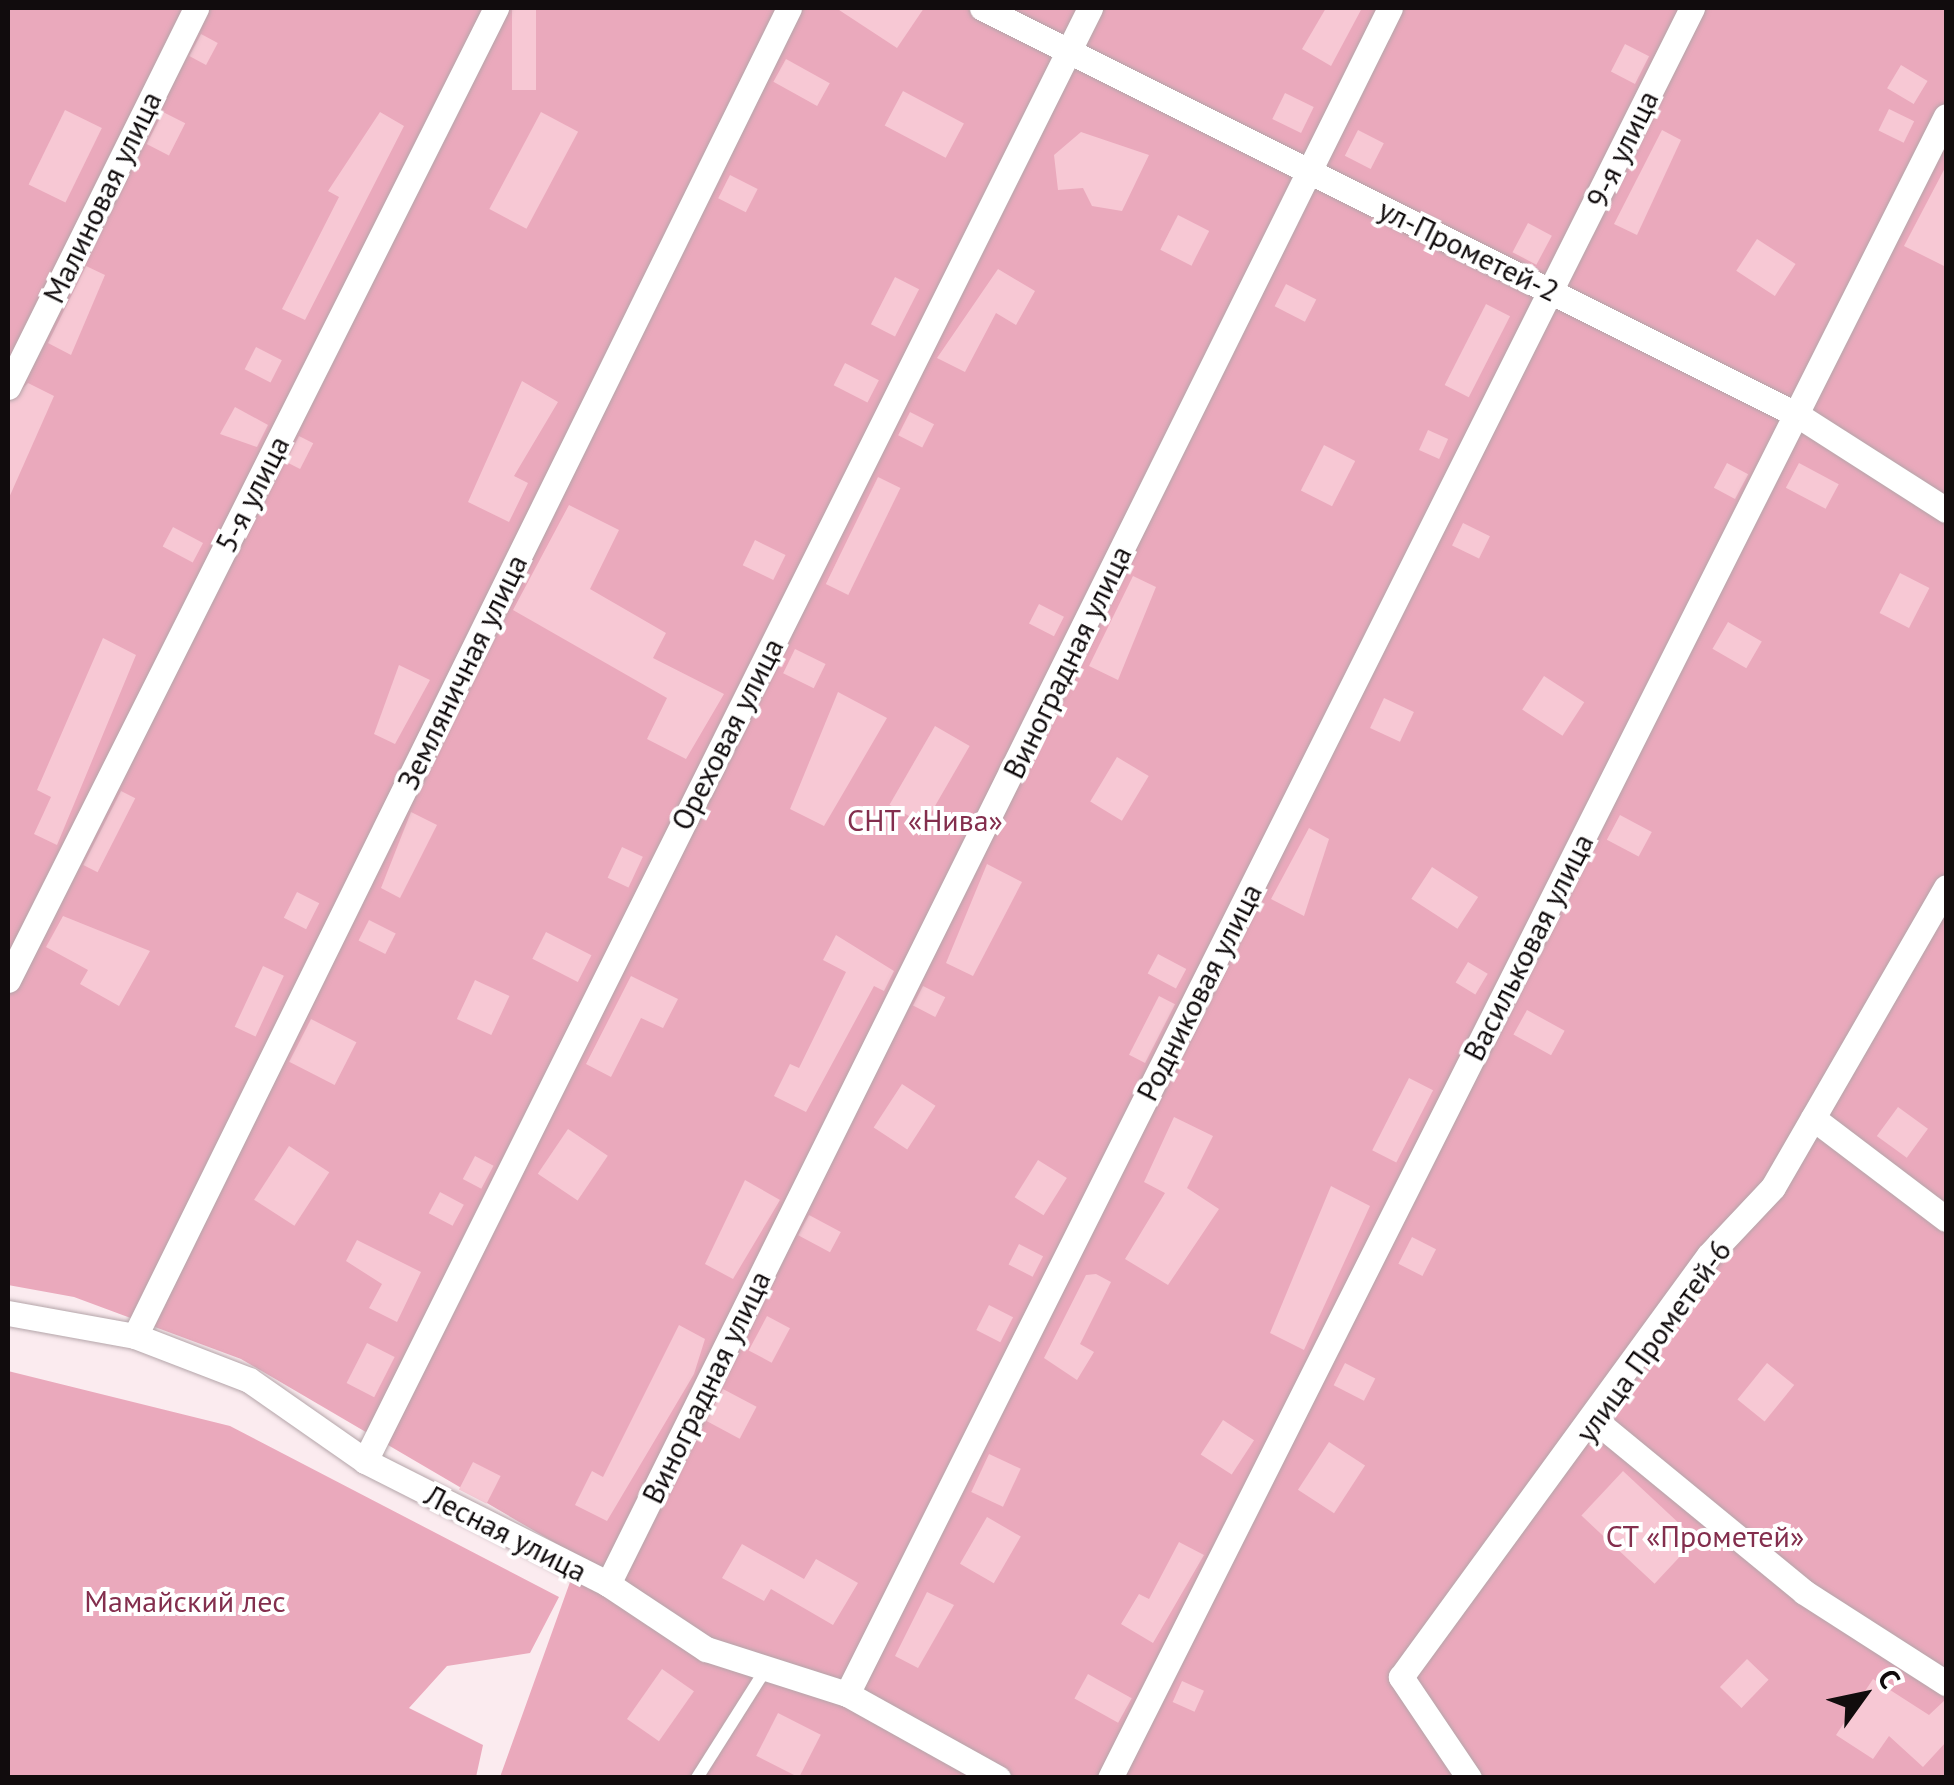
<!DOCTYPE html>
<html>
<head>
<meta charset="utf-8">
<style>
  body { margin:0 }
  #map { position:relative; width:1954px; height:1785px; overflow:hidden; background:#fbebef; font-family:"PT Sans",sans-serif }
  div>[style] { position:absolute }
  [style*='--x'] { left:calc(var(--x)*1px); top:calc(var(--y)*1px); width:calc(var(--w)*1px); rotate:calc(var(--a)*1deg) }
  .green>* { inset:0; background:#eaa9bc }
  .building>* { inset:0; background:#f7c8d4; transform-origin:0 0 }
  .roads { filter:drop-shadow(0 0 2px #b4a5a9) drop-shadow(0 0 2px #b4a5a9) }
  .lane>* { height:12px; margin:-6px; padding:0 6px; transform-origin:6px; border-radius:6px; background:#fff }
  .street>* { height:25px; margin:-12.5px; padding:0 12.5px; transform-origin:12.5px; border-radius:12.5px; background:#fff }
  span { translate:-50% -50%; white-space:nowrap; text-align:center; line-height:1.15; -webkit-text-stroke:8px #fff; paint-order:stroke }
  .street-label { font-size:30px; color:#110c0d }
  .park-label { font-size:30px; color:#832e4d }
  .frame { position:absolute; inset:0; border:10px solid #110c0d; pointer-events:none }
  .north { position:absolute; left:1814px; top:1645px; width:100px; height:100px; -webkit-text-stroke:8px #fff; paint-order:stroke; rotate:57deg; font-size:28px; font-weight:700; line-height:40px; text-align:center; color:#110c0d }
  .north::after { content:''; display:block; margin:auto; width:35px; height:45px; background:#110c0d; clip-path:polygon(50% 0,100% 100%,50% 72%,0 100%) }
</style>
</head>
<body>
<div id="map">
  <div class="green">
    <i style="clip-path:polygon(8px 8px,1946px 8px,1946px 1777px,500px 1777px,579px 1557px,241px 1359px,74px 1297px,8px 1285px)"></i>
    <i style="clip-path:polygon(8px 1371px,230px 1426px,559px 1597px,530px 1653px,447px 1666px,409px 1708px,483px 1745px,476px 1777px,8px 1777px)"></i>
  </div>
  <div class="building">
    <i style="left:512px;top:8px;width:24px;height:82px"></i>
    <i style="clip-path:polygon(836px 8px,924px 8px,897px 48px)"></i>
    <i style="clip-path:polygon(1326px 8px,1362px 8px,1331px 66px,1302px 49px)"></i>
    <i style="left:201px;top:34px;width:19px;height:25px;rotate:28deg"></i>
    <i style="left:1625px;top:44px;width:27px;height:31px;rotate:27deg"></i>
    <i style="left:786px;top:59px;width:50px;height:26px;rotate:29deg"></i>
    <i style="left:1901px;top:65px;width:31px;height:27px;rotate:31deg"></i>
    <i style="left:903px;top:91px;width:69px;height:39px;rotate:28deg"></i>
    <i style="left:1285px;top:93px;width:32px;height:29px;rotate:26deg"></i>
    <i style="left:1889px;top:109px;width:28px;height:24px;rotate:26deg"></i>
    <i style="left:65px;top:110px;width:41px;height:83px;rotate:26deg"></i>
    <i style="left:163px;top:112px;width:25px;height:36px;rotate:27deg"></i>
    <i style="clip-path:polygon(380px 112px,404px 126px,305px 320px,282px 309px,339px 197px,328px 191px)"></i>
    <i style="left:541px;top:112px;width:42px;height:110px;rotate:28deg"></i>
    <i style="left:1358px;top:130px;width:29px;height:29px;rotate:27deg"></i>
    <i style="clip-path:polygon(1662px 130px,1681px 140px,1637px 235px,1614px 224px)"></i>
    <i style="clip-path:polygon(1081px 132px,1149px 155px,1122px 211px,1092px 206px,1083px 188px,1058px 190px,1054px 155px)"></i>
    <i style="clip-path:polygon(1946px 166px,1946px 267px,1904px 246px)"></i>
    <i style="left:730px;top:175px;width:31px;height:26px;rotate:27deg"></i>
    <i style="left:1178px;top:215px;width:35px;height:39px;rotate:27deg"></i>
    <i style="left:1528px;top:223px;width:27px;height:33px;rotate:28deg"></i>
    <i style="left:1757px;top:239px;width:46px;height:38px;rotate:33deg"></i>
    <i style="clip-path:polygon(86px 266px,105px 275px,71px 355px,48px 343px)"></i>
    <i style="clip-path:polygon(998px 269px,1035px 291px,1016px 325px,996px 313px,965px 372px,937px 358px)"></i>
    <i style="left:895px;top:277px;width:27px;height:53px;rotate:27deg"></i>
    <i style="left:1286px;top:284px;width:34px;height:25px;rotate:27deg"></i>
    <i style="left:1486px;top:304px;width:27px;height:91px;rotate:27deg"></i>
    <i style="left:256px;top:347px;width:29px;height:25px;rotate:27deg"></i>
    <i style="left:845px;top:363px;width:38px;height:25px;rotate:27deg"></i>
    <i style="clip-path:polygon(522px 381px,558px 402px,514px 476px,528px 483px,509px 522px,468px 502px)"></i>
    <i style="clip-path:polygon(28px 383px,54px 396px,8px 500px,8px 403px)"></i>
    <i style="clip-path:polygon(235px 407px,268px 425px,257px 447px,220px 434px)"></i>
    <i style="left:910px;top:412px;width:27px;height:26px;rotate:27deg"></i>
    <i style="left:1428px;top:430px;width:22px;height:22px;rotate:24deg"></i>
    <i style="left:299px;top:436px;width:16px;height:29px;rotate:27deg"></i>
    <i style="left:1324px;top:445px;width:35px;height:51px;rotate:27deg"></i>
    <i style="left:1727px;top:463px;width:24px;height:28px;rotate:28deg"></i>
    <i style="left:1799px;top:463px;width:45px;height:28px;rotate:28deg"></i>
    <i style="left:878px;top:477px;width:25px;height:119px;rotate:26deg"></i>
    <i style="clip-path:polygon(569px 505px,619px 530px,590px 589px,666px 633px,653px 658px,724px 694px,686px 759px,647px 739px,667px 698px,513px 610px)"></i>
    <i style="left:1463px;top:523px;width:30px;height:25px;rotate:26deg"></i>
    <i style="left:173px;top:527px;width:34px;height:22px;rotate:28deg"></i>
    <i style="left:755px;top:540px;width:34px;height:28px;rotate:26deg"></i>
    <i style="left:1900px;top:573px;width:33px;height:45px;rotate:27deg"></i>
    <i style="clip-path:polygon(1133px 576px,1156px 587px,1118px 680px,1089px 666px)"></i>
    <i style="left:1039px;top:604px;width:28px;height:22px;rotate:27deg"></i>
    <i style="left:1728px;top:622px;width:39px;height:31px;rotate:30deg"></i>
    <i style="clip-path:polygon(103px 638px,136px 655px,57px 845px,34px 834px,51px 797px,37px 790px)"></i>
    <i style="left:795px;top:649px;width:34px;height:27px;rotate:26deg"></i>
    <i style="clip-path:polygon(399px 665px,430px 680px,395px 744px,374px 734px)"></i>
    <i style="left:1544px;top:676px;width:48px;height:40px;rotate:33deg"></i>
    <i style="clip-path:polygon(838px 692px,887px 718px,824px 826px,790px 809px)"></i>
    <i style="left:1384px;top:698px;width:33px;height:33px;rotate:25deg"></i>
    <i style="left:935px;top:726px;width:40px;height:91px;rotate:30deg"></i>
    <i style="left:1117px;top:757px;width:37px;height:52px;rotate:31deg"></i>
    <i style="left:121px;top:791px;width:16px;height:83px;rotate:27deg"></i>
    <i style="clip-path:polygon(411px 812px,437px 825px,400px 898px,381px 888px)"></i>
    <i style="left:1620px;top:815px;width:36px;height:28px;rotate:28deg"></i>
    <i style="clip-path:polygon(1309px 828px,1329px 839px,1304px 916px,1271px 899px)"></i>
    <i style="left:622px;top:847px;width:23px;height:34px;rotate:25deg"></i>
    <i style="clip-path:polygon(987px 864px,1022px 882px,973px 976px,946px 963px)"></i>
    <i style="left:1432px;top:867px;width:55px;height:38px;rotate:33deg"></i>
    <i style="left:297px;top:892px;width:25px;height:29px;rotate:27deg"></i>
    <i style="clip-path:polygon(63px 916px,150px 951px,119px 1006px,80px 984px,88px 970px,46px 947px)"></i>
    <i style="left:369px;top:920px;width:30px;height:23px;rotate:27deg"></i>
    <i style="left:546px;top:932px;width:51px;height:30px;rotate:27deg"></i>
    <i style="clip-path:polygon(836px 935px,894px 971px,884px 991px,874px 986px,806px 1112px,774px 1096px,790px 1064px,799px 1068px,846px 972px,823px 960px)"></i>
    <i style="left:1158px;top:954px;width:32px;height:22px;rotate:28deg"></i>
    <i style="left:1468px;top:962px;width:23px;height:24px;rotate:31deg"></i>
    <i style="left:263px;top:966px;width:23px;height:67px;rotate:25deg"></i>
    <i style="clip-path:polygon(631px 976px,678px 999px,663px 1028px,641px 1018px,611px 1077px,586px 1064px)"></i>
    <i style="left:475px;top:980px;width:38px;height:43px;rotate:25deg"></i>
    <i style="left:923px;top:986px;width:25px;height:22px;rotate:27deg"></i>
    <i style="left:1159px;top:996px;width:18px;height:66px;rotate:27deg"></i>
    <i style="left:1527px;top:1010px;width:43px;height:28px;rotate:29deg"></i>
    <i style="left:311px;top:1019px;width:51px;height:48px;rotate:27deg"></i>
    <i style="left:1409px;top:1078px;width:27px;height:81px;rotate:27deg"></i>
    <i style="left:902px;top:1084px;width:40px;height:52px;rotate:33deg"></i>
    <i style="left:1898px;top:1107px;width:37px;height:36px;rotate:36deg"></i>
    <i style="clip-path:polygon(1174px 1117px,1213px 1136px,1187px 1188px,1219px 1209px,1168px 1285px,1125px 1259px,1165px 1193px,1144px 1182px)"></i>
    <i style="left:568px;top:1129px;width:48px;height:54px;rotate:34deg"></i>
    <i style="left:289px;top:1146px;width:48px;height:64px;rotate:33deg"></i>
    <i style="left:475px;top:1156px;width:21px;height:26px;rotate:28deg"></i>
    <i style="left:1038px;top:1160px;width:34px;height:44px;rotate:32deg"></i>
    <i style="clip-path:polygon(745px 1180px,780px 1200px,733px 1279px,705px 1264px)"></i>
    <i style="clip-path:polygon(1331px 1186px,1370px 1206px,1304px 1350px,1270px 1333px)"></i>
    <i style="left:440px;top:1192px;width:27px;height:24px;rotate:28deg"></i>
    <i style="left:809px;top:1215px;width:36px;height:23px;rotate:28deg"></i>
    <i style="left:1412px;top:1237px;width:27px;height:30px;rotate:27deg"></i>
    <i style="clip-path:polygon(357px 1240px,421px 1272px,397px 1322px,369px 1308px,382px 1284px,346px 1261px)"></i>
    <i style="left:1019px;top:1244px;width:27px;height:23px;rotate:27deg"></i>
    <i style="clip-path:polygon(1096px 1274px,1111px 1282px,1080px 1344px,1094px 1352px,1077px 1380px,1044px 1358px,1086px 1275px)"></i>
    <i style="left:989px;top:1305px;width:27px;height:28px;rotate:27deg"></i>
    <i style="left:767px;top:1316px;width:26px;height:39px;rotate:28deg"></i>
    <i style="clip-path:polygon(679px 1325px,705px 1339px,694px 1374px,607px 1521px,575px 1505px,592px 1471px,603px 1477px)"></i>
    <i style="left:367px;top:1343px;width:31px;height:45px;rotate:27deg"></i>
    <i style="left:1345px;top:1363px;width:34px;height:25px;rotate:27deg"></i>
    <i style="left:1767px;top:1363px;width:35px;height:47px;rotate:39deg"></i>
    <i style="left:723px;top:1389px;width:38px;height:36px;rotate:28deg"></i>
    <i style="left:1223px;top:1420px;width:37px;height:41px;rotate:33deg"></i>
    <i style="left:1329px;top:1442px;width:43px;height:57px;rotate:33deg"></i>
    <i style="left:989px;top:1454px;width:35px;height:42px;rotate:25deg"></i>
    <i style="left:473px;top:1462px;width:31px;height:31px;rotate:27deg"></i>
    <i style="left:1623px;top:1471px;width:100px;height:61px;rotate:43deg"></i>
    <i style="left:987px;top:1517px;width:39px;height:54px;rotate:30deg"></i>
    <i style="clip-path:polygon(1179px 1542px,1204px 1555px,1153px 1643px,1121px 1624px,1139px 1594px,1149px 1599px)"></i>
    <i style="clip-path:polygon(742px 1544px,804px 1579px,816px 1559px,858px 1583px,833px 1625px,771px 1589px,764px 1601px,722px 1578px)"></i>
    <i style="clip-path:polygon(927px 1592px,954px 1605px,918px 1668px,895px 1656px)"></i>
    <i style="left:1747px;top:1659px;width:30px;height:39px;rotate:44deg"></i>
    <i style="left:662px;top:1669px;width:39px;height:61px;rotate:35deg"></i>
    <i style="left:1088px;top:1674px;width:50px;height:28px;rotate:29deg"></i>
    <i style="clip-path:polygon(1873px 1679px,1929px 1715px,1946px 1699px,1946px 1742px,1923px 1767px,1889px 1736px,1873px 1759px,1836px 1735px)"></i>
    <i style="left:1182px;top:1681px;width:24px;height:23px;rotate:24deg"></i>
    <i style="left:778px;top:1713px;width:48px;height:48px;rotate:27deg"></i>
  </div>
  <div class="roads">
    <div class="lane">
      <i style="--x:697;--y:1778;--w:129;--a:-57.7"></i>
    </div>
    <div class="street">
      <i style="--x:982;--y:8;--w:910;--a:26.51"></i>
      <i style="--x:1796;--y:414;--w:178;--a:32.6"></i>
      <i style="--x:8;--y:387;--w:423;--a:-63.6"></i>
      <i style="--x:8;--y:980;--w:1088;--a:-63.34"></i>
      <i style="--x:1813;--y:1118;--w:167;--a:37.2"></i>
      <i style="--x:8;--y:1313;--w:129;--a:10.3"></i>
      <i style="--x:135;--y:1336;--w:122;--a:21.1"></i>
      <i style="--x:249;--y:1380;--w:141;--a:34.9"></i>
      <i style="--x:365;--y:1461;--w:272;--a:26.8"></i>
      <i style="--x:608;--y:1584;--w:118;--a:33.6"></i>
      <i style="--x:706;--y:1649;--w:148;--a:17.7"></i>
      <i style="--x:847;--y:1694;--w:173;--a:29.1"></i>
      <i style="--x:135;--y:1336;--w:1480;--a:-63.78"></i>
      <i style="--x:1596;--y:1421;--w:269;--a:39.4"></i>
      <i style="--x:1804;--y:1592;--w:169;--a:32.7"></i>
      <i style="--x:365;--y:1461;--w:1624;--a:-63.48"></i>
      <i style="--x:608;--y:1584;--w:1759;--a:-63.61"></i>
      <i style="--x:847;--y:1694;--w:1886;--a:-63.38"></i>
      <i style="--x:1110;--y:1778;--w:1860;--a:-63.3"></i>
      <i style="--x:1469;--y:1778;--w:122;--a:-124"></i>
      <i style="--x:1401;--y:1677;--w:522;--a:-53.88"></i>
      <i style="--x:1709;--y:1255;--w:93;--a:-46.7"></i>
      <i style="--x:1773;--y:1187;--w:346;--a:-60"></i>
    </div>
  </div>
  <div class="street-label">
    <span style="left:1622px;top:149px;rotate:-64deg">9-я улица</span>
    <span style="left:102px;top:197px;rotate:-64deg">Малиновая улица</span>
    <span style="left:1469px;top:250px;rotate:26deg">ул-Прометей-2</span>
    <span style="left:252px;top:494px;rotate:-63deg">5-я улица</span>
    <span style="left:1067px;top:662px;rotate:-64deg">Виноградная улица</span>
    <span style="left:462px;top:672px;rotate:-64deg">Земляничная улица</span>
    <span style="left:727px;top:734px;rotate:-63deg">Ореховая улица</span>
    <span style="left:1528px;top:947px;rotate:-63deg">Васильковая улица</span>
    <span style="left:1199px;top:992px;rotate:-63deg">Родниковая улица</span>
    <span style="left:1653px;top:1341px;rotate:-54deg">улица Прометей-6</span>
    <span style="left:706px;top:1387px;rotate:-64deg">Виноградная улица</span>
    <span style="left:506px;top:1533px;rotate:27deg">Лесная улица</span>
  </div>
  <div class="park-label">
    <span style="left:925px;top:820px">СНТ «Нива»</span>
    <span style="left:1705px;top:1536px">СТ «Прометей»</span>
    <span style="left:185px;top:1601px">Мамайский лес</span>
  </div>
  <div class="frame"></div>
  <div class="north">С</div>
</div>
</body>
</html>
